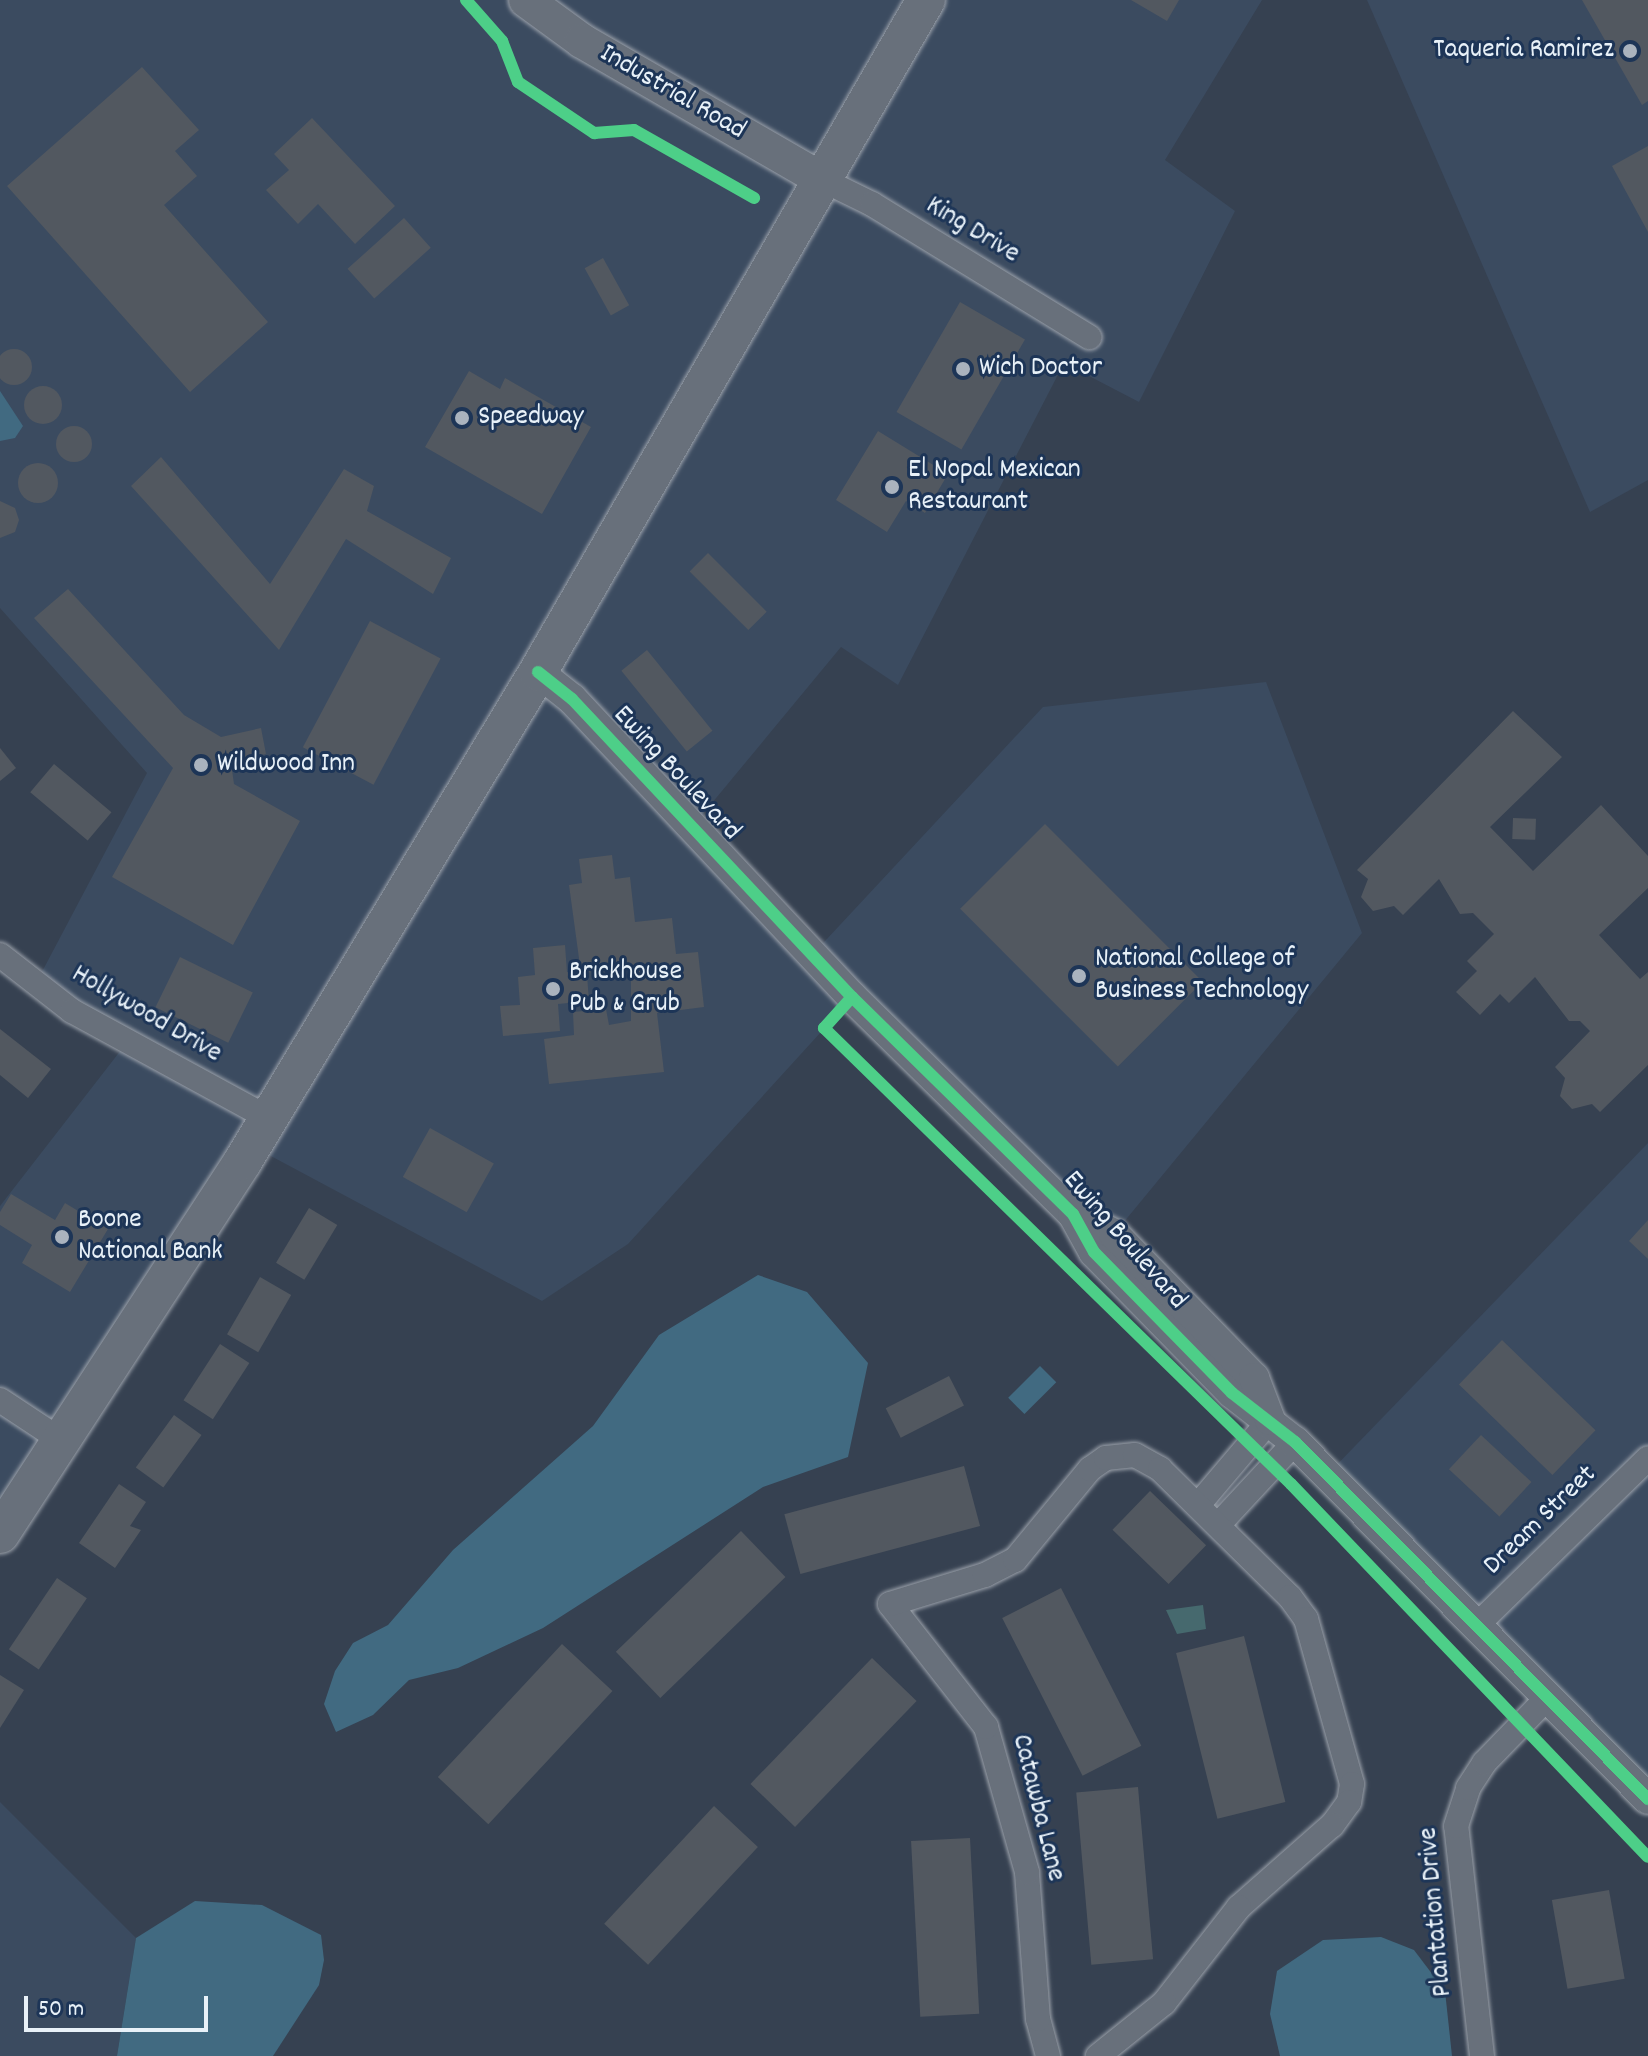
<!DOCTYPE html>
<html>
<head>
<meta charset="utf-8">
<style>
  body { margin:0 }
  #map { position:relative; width:1648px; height:2056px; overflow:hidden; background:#364151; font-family:Dekko,sans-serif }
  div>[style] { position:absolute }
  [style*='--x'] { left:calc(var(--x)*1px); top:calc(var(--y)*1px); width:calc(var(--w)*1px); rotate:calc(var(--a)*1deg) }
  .built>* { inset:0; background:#3b4b60 }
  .green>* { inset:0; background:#46696e }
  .water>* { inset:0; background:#416a81; transform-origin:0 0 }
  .building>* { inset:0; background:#525860; transform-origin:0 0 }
  .round { border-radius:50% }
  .roads { filter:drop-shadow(0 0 2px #9ba1aa) drop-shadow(0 0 2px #9ba1aa) }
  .minor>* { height:24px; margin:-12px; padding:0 12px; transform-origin:12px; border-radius:12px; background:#68707b }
  .tertiary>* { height:30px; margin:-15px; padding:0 15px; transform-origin:15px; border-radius:15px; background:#68707b }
  .secondary>* { height:34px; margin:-17px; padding:0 17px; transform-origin:17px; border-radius:17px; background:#68707b }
  .primary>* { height:38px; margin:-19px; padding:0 19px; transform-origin:19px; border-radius:19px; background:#68707b }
  .cycleway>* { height:12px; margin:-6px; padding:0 6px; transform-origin:6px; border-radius:6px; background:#4dcf88 }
  .dots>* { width:22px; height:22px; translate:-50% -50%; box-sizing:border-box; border:4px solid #1d3557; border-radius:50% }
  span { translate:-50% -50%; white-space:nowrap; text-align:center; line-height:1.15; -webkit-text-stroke:6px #1d3557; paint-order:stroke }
  .poi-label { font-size:28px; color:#e8f1f8 }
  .right { translate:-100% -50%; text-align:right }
  .left { translate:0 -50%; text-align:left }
  .street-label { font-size:28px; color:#e8f1f8 }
  .scale { position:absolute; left:24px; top:1996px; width:184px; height:36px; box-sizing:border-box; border:4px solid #e8f1f8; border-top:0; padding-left:10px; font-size:24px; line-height:28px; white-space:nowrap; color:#e8f1f8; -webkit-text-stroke:6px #1d3557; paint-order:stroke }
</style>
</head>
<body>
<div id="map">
  <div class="built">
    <i style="clip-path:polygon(0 0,1262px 0,1165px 160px,1235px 211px,1139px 402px,1064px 363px,898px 685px,841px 647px,693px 826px,812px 955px,1043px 707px,1266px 682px,1362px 933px,1114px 1234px,852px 998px,628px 1244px,542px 1301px,252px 1146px,0 1533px,0 1206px,128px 1041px,35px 985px,147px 773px,0 608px)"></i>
    <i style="clip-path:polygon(1367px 0,1648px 0,1648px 480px,1590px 512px)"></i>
    <i style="clip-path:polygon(1648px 1143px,1648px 1799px,1327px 1475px)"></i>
    <i style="clip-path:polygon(0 1802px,136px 1938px,117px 2056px,0 2056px)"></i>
  </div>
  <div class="green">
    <i style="clip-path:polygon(1203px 1605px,1206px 1629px,1177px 1634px,1166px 1610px)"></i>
  </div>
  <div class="water">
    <i style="clip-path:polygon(0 391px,23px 426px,15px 438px,0 441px)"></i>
    <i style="clip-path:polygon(758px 1275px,807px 1292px,868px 1363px,848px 1457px,763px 1487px,543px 1628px,458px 1668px,409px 1680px,373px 1715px,336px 1732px,324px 1704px,335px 1671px,353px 1643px,388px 1625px,453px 1550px,593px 1426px,659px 1335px)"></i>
    <i style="left:1040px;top:1366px;width:23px;height:45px;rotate:45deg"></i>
    <i style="clip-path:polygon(195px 1901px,262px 1905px,321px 1935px,324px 1960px,319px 1985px,273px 2056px,117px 2056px,136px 1938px)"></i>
    <i style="clip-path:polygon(1381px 1937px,1414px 1950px,1445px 1991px,1452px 2056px,1280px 2056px,1270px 2014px,1277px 1971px,1323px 1940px)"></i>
  </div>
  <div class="building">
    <i style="clip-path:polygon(1131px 0,1179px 0,1167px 21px)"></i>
    <i style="clip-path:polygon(1582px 0,1648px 0,1648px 101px,1642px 105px)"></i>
    <i style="clip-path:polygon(142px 67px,199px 130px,175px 151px,197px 176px,164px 205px,268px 322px,190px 392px,7px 186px)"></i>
    <i style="clip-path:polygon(312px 118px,395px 206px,355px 244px,318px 204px,298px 224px,266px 190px,289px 170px,274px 154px)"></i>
    <i style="clip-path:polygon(1648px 146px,1648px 232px,1612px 166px)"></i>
    <i style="left:404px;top:218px;width:40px;height:76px;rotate:48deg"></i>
    <i style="left:603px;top:258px;width:54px;height:21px;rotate:61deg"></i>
    <i style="left:960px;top:302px;width:75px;height:127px;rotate:30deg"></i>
    <i class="round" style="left:-4px;top:349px;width:36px;height:36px"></i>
    <i style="clip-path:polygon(469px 371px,500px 389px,505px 378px,591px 427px,542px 514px,425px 447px)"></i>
    <i class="round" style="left:24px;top:386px;width:38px;height:38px"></i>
    <i class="round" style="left:56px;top:426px;width:36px;height:36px"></i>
    <i style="clip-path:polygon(878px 431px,948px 474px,925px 513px,906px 501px,887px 532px,836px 500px)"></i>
    <i style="clip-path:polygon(161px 457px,270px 584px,344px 469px,374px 486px,367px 511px,451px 558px,433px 594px,346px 539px,279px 650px,131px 486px)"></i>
    <i class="round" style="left:18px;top:463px;width:40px;height:40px"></i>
    <i style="clip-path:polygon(0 501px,15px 508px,19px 520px,15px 532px,0 538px)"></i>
    <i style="left:708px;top:553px;width:83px;height:26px;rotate:45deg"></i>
    <i style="clip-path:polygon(68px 589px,184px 715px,221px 737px,261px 728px,266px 754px,231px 763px,234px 784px,300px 821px,233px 945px,112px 877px,173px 768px,34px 618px)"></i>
    <i style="left:370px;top:621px;width:80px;height:143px;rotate:28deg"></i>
    <i style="left:647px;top:650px;width:104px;height:33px;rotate:51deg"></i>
    <i style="clip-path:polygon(1513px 711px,1562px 757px,1490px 827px,1533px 871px,1601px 805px,1648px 856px,1648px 888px,1599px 935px,1640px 979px,1648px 972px,1648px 1065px,1600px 1112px,1592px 1104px,1572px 1109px,1560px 1096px,1565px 1078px,1555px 1067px,1590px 1031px,1580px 1021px,1569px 1021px,1535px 977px,1509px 1003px,1500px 994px,1480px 1015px,1456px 992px,1477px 971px,1467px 961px,1494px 934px,1473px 913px,1460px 914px,1439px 879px,1403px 915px,1394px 906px,1373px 911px,1361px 897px,1368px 879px,1357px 870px)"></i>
    <i style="clip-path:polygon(0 748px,16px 768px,0 781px)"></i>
    <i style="left:54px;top:764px;width:75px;height:37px;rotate:40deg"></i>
    <i style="left:1513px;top:818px;width:23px;height:21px;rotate:2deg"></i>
    <i style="left:1045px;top:824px;width:223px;height:120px;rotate:45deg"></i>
    <i style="clip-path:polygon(612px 855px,615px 879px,630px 877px,635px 922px,672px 918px,676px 954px,698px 952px,704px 1007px,657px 1013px,664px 1072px,549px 1084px,544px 1039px,574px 1035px,573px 1012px,606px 1009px,609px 1025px,631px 1021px,631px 969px,581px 973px,569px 885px,582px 883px,579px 859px)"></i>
    <i style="clip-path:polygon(565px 945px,567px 972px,587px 975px,589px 1001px,558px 1004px,560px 1031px,503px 1036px,500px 1006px,520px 1005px,518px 977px,535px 975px,533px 948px)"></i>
    <i style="left:180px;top:957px;width:81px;height:56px;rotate:26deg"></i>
    <i style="clip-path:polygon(0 1029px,51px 1069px,28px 1098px,0 1075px)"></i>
    <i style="left:430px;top:1128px;width:73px;height:56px;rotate:29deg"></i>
    <i style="clip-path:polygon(11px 1194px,55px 1220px,65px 1203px,108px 1229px,70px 1292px,22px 1263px,32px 1245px,0 1225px,0 1212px)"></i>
    <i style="left:309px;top:1208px;width:33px;height:64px;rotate:31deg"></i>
    <i style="clip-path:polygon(1648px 1220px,1648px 1259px,1629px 1241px)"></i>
    <i style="left:260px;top:1277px;width:36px;height:66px;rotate:30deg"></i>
    <i style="left:1502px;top:1340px;width:130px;height:62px;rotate:44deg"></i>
    <i style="left:220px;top:1344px;width:35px;height:67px;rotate:33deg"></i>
    <i style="left:949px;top:1376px;width:33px;height:71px;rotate:63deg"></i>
    <i style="left:174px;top:1415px;width:34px;height:65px;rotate:36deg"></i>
    <i style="left:1481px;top:1435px;width:69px;height:47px;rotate:43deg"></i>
    <i style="left:964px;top:1466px;width:62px;height:186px;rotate:75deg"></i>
    <i style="clip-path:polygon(119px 1484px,146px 1502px,130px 1526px,141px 1530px,115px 1568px,79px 1543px)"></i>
    <i style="left:1150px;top:1491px;width:78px;height:54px;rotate:44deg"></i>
    <i style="left:741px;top:1531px;width:64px;height:174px;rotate:46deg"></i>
    <i style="left:57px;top:1578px;width:36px;height:86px;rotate:34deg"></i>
    <i style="left:1061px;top:1588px;width:177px;height:66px;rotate:63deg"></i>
    <i style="left:1244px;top:1636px;width:171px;height:70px;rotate:76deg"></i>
    <i style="left:562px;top:1644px;width:69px;height:182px;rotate:43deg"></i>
    <i style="left:872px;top:1658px;width:62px;height:175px;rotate:44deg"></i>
    <i style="clip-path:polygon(0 1675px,24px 1690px,0 1728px)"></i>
    <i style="left:1138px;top:1787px;width:173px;height:62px;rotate:85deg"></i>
    <i style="left:714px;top:1806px;width:60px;height:161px;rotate:43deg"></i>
    <i style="left:970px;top:1838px;width:176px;height:59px;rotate:87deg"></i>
    <i style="left:1609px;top:1890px;width:90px;height:58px;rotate:80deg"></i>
  </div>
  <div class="roads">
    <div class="minor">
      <i style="--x:823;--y:180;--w:55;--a:26.1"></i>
      <i style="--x:872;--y:204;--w:255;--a:31.5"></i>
      <i style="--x:0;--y:955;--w:91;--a:37.9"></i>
      <i style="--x:72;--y:1011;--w:223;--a:28.6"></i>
      <i style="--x:0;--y:1400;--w:74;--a:33.5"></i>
      <i style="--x:1198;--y:1505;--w:111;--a:-49.7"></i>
      <i style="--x:1218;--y:1525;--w:113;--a:-47.1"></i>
      <i style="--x:1476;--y:1626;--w:240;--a:-44.3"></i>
      <i style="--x:1048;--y:2056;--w:38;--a:-105"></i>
      <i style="--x:1038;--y:2019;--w:147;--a:-94.3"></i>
      <i style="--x:1027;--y:1872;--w:151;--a:-105.8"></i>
      <i style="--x:986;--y:1727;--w:156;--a:-128"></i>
      <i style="--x:890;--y:1604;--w:99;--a:-17"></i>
      <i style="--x:985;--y:1575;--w:34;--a:-27"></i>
      <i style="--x:1015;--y:1560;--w:118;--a:-50.5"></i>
      <i style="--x:1090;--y:1469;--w:19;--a:-35"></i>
      <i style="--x:1106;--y:1458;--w:29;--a:-6"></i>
      <i style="--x:1135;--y:1455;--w:29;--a:29"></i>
      <i style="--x:1160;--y:1469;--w:182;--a:44.6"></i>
      <i style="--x:1290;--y:1597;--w:27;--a:54"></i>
      <i style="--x:1306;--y:1619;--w:171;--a:74.4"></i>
      <i style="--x:1352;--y:1784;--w:18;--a:99"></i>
      <i style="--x:1349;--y:1802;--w:29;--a:126"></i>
      <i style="--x:1332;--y:1825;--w:124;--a:138.6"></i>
      <i style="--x:1239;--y:1907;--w:122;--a:128"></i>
      <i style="--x:1164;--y:2003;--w:85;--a:141.2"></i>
      <i style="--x:1482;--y:2056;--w:231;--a:-96.4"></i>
      <i style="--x:1456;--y:1826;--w:40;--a:-72"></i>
      <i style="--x:1468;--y:1788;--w:30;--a:-57"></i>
      <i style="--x:1484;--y:1763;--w:91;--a:-45.9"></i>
    </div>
    <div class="tertiary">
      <i style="--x:538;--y:672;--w:43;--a:38.5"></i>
      <i style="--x:572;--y:699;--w:409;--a:46.8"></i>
      <i style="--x:852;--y:997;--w:310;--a:44.5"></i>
      <i style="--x:1073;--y:1214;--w:43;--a:61.1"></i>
      <i style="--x:1094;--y:1252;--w:197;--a:45.6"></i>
      <i style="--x:1232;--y:1393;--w:80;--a:37.9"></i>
      <i style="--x:1295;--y:1442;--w:502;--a:45.32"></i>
      <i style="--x:1073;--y:1214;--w:46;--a:26"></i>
      <i style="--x:1114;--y:1234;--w:201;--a:45.8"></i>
      <i style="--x:1254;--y:1378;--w:45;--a:69.1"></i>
    </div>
    <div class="secondary">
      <i style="--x:526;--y:0;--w:69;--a:36.2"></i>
      <i style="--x:582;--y:41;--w:278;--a:30"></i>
    </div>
    <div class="primary">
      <i style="--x:0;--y:1534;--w:445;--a:-56.9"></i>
      <i style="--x:243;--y:1161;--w:571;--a:-58.9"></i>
      <i style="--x:538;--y:672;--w:776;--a:-60"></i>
    </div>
  </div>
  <div class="cycleway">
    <i style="--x:466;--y:0;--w:55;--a:48.7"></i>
    <i style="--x:502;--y:41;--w:44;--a:68.7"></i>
    <i style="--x:518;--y:82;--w:92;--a:33.9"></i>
    <i style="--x:594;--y:133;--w:40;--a:-4.3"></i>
    <i style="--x:634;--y:130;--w:138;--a:29.5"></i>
    <i style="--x:538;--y:672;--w:43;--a:38.5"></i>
    <i style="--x:572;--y:699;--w:409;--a:46.8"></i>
    <i style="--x:852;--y:997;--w:310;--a:44.5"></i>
    <i style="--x:1073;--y:1214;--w:43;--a:61.1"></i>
    <i style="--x:1094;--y:1252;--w:197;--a:45.6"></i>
    <i style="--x:1232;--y:1393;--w:80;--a:37.9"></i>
    <i style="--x:1295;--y:1442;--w:502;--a:45.32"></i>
    <i style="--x:852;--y:997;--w:42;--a:132.1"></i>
    <i style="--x:824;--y:1028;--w:653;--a:44.32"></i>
    <i style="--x:1291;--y:1484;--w:516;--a:46.26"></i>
  </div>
  <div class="dots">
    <i style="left:1630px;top:51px;background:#aab3be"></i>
    <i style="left:963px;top:369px;background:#aab3be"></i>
    <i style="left:462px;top:418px;background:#aab3be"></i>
    <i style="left:892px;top:487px;background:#aab3be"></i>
    <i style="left:201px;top:765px;background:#aab3be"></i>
    <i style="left:1079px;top:976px;background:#aab3be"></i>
    <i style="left:553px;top:989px;background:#aab3be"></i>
    <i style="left:62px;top:1237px;background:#aab3be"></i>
  </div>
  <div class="poi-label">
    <span class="right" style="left:1614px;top:51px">Taqueria Ramirez</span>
    <span class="left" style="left:979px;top:369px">Wich Doctor</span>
    <span class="left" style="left:478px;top:418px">Speedway</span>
    <span class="left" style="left:908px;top:487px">El Nopal Mexican<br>Restaurant</span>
    <span class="left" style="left:217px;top:765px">Wildwood Inn</span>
    <span class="left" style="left:1095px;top:976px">National College of<br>Business Technology</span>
    <span class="left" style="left:569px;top:989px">Brickhouse<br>Pub &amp; Grub</span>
    <span class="left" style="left:78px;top:1237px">Boone<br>National Bank</span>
  </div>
  <div class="street-label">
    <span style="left:672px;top:93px;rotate:30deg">Industrial Road</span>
    <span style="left:972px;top:231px;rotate:31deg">King Drive</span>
    <span style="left:676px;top:774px;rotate:47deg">Ewing Boulevard</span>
    <span style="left:146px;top:1015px;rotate:30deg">Hollywood Drive</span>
    <span style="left:1124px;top:1241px;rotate:49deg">Ewing Boulevard</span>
    <span style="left:1541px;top:1521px;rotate:-44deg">Dream Street</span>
    <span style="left:1037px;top:1808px;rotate:76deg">Catawba Lane</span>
    <span style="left:1437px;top:1912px;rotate:-95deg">Plantation Drive</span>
  </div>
  <div class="scale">50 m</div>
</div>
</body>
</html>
